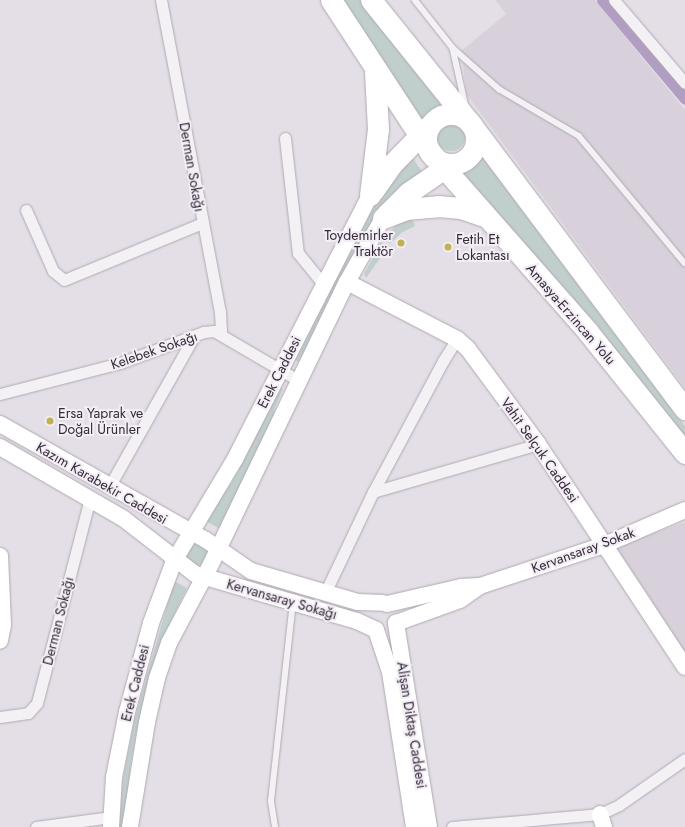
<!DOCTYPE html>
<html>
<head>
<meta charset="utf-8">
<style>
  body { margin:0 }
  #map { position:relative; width:685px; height:827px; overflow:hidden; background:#e4dfe6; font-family:Jost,sans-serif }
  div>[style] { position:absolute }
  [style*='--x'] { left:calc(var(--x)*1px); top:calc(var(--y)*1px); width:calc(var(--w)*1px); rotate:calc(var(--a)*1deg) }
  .built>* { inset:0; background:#d8d1db }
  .green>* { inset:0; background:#c1cfcc }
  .round { border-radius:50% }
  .canal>* { height:11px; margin:-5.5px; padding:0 5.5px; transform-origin:5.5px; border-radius:5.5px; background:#b29dc3 }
  .roads { filter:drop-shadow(0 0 1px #b0a8b3) drop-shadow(0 0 1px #b0a8b3) }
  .lane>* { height:5.5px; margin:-2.75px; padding:0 2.75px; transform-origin:2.75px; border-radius:2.75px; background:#f4f1f5 }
  .street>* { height:11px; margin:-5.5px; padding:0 5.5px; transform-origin:5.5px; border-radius:5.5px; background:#f4f1f5 }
  .secondary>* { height:16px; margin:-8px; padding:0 8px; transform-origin:8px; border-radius:8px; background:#fff }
  .highway>* { height:21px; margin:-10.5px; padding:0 10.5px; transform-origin:10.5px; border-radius:10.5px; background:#fff }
  .highway>.ring { margin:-10.5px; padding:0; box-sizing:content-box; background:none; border:21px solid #fff; border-radius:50% }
  .dots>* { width:11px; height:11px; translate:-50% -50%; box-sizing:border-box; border:2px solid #f2eef4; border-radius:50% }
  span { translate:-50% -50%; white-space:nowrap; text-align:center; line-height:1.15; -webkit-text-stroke:4px #f2eef4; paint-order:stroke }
  .street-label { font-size:14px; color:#36293c }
  .poi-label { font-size:14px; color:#36293c }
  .right { translate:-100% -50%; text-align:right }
  .left { translate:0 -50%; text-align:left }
</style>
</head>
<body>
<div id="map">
  <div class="built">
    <i style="clip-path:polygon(495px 0,595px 0,685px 110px,685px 388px,467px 95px,461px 51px,506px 14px)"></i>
    <i style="clip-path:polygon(685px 522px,685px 654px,615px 547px)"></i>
  </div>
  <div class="green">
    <i style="clip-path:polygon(342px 0,360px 0,445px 103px,422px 120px)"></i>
    <i class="round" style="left:437px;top:123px;width:28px;height:28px"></i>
    <i style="clip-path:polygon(410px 154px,423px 173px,415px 179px,300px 362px,295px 360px,374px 206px)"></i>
    <i style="clip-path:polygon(480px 154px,685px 426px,685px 436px,596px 324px,460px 171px)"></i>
    <i style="clip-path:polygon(410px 215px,415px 226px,401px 233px,391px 243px,383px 241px,378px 256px,381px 257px,366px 278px,364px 274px,382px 241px,396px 225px)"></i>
    <i style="clip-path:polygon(281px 388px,283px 389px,274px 410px,275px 415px,220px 529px,206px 521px,232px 482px)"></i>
    <i class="round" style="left:186px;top:543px;width:22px;height:22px"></i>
    <i style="clip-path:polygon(174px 581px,187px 588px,163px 637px,139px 721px,131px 762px,124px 827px,119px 827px,123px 780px,134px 721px)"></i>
  </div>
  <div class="canal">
    <i style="--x:602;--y:0;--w:129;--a:50"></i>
  </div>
  <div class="roads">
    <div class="lane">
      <i style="--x:415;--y:0;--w:61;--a:51.6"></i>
      <i style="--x:453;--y:48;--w:60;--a:77.6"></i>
      <i style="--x:453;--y:48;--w:62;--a:41.7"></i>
      <i style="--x:499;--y:89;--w:93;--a:30.4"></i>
      <i style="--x:579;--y:136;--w:165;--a:50.2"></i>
      <i style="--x:275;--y:827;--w:26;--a:-99"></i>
      <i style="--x:271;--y:801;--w:199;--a:-83.7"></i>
    </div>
    <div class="street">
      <i style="--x:161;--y:0;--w:318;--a:79.3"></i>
      <i style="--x:220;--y:312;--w:22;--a:87"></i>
      <i style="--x:614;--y:0;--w:109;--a:49.5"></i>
      <i style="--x:285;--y:138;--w:116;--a:83.6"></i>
      <i style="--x:298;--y:253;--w:40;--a:51"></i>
      <i style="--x:26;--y:210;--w:67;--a:66.1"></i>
      <i style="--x:53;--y:271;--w:14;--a:39"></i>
      <i style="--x:64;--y:280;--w:149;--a:-22.4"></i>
      <i style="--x:0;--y:394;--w:124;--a:-14.5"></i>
      <i style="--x:120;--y:363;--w:90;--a:-20.3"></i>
      <i style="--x:204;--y:332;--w:10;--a:-6"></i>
      <i style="--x:214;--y:331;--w:97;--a:30.3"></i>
      <i style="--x:109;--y:487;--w:173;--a:-60.6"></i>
      <i style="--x:373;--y:492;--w:172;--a:-16.2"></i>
      <i style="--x:325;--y:593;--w:112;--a:-64.6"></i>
      <i style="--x:373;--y:492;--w:149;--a:-61.9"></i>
      <i style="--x:443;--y:361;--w:26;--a:-58"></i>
      <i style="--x:0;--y:717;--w:28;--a:-8"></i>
      <i style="--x:28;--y:713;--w:13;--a:-48"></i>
      <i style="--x:37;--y:703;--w:212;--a:-75.5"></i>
      <i style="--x:36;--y:827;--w:76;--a:-7.6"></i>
      <i style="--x:452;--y:827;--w:149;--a:-5"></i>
      <i style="--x:600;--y:814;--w:21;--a:-25"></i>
      <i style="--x:619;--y:805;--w:80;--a:-34.9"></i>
    </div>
    <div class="secondary">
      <i style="--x:347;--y:282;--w:124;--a:27.4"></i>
      <i style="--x:457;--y:339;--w:15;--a:42"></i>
      <i style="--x:468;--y:349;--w:118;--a:53.6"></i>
      <i style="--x:538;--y:444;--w:267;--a:56.6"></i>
      <i style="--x:0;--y:424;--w:236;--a:29.4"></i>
      <i style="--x:206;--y:540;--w:55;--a:34.6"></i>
      <i style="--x:251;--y:571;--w:111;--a:16.2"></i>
      <i style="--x:358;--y:602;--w:25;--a:2"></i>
      <i style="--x:0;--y:447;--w:143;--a:30.1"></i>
      <i style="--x:124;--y:519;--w:90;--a:37.8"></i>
      <i style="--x:195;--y:574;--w:169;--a:16.2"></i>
      <i style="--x:357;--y:621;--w:21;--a:25"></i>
      <i style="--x:376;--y:630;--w:44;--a:71.6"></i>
      <i style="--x:390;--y:672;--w:157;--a:81.2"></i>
      <i style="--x:0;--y:556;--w:69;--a:87.5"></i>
      <i style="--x:3;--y:625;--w:16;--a:101"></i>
      <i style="--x:387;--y:604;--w:76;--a:-12.9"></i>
      <i style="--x:461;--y:587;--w:19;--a:-3"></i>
      <i style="--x:480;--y:586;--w:131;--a:-18.3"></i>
      <i style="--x:604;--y:545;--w:88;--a:-23.4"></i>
      <i style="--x:600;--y:814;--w:14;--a:73"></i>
      <i style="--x:111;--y:827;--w:50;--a:-86.6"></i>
      <i style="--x:114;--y:777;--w:66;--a:-78.7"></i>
      <i style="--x:127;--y:712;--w:92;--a:-74.9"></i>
      <i style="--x:151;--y:623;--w:66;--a:-69.6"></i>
      <i style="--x:174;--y:561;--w:119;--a:-59.1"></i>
      <i style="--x:235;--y:459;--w:297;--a:-62.9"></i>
      <i style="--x:130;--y:827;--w:106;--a:-80.8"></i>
      <i style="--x:147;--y:722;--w:45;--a:-77.2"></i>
      <i style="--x:157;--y:678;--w:37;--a:-71"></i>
      <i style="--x:169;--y:643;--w:89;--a:-62"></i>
      <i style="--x:211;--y:564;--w:313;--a:-64.3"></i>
      <i style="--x:347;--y:282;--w:73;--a:-60.6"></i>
      <i style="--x:429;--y:827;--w:207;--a:-99.2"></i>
      <i style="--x:396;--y:623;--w:68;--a:-19.8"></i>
      <i style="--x:460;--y:600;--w:24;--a:-35"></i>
    </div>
    <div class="highway">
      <i style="--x:331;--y:0;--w:183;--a:56.8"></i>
      <i style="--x:431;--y:153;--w:238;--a:48.7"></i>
      <i style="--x:588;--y:332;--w:155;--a:51.3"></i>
      <i style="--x:371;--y:0;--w:158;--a:51.2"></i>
      <i style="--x:470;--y:123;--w:358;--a:53.1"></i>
      <i class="ring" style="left:426px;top:114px;width:29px;height:29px"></i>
      <i style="--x:373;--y:191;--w:33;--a:-55"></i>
      <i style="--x:392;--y:164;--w:52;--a:-45.8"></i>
      <i style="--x:370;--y:195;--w:66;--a:-83.1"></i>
      <i style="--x:378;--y:129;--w:57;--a:-93"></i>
      <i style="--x:386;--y:215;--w:31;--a:-45"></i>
      <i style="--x:408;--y:193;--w:51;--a:-34.6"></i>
      <i style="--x:383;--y:218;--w:25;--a:-21"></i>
      <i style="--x:406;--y:209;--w:32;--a:-5"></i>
      <i style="--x:438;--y:206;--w:23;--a:5"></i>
      <i style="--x:461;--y:208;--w:24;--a:19"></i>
    </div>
  </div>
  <div class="dots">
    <i style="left:401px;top:243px;background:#bfb250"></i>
    <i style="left:448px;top:247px;background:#bfb250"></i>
    <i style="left:50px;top:421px;background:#bfb250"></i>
  </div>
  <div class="street-label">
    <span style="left:192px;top:167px;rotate:80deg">Derman Sokağı</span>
    <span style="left:571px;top:314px;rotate:49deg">Amasya-Erzincan Yolu</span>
    <span style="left:154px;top:350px;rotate:-19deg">Kelebek Sokağı</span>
    <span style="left:279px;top:372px;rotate:-63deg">Erek Caddesi</span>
    <span style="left:540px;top:450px;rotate:55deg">Vahit Selçuk Caddesi</span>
    <span style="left:102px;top:483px;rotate:30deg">Kazım Karabekir Caddesi</span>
    <span style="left:583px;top:550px;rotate:-20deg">Kervansaray Sokak</span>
    <span style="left:282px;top:599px;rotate:16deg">Kervansaray Sokağı</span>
    <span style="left:58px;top:621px;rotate:-76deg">Derman Sokağı</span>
    <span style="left:135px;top:683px;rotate:-76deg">Erek Caddesi</span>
    <span style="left:412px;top:725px;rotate:81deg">Alişan Diktaş Caddesi</span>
  </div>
  <div class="poi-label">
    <span class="right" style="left:393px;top:243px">Toydemirler<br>Traktör</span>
    <span class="left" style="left:456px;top:247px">Fetih Et<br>Lokantası</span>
    <span class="left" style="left:58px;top:421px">Ersa Yaprak ve<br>Doğal Ürünler</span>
  </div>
</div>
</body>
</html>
